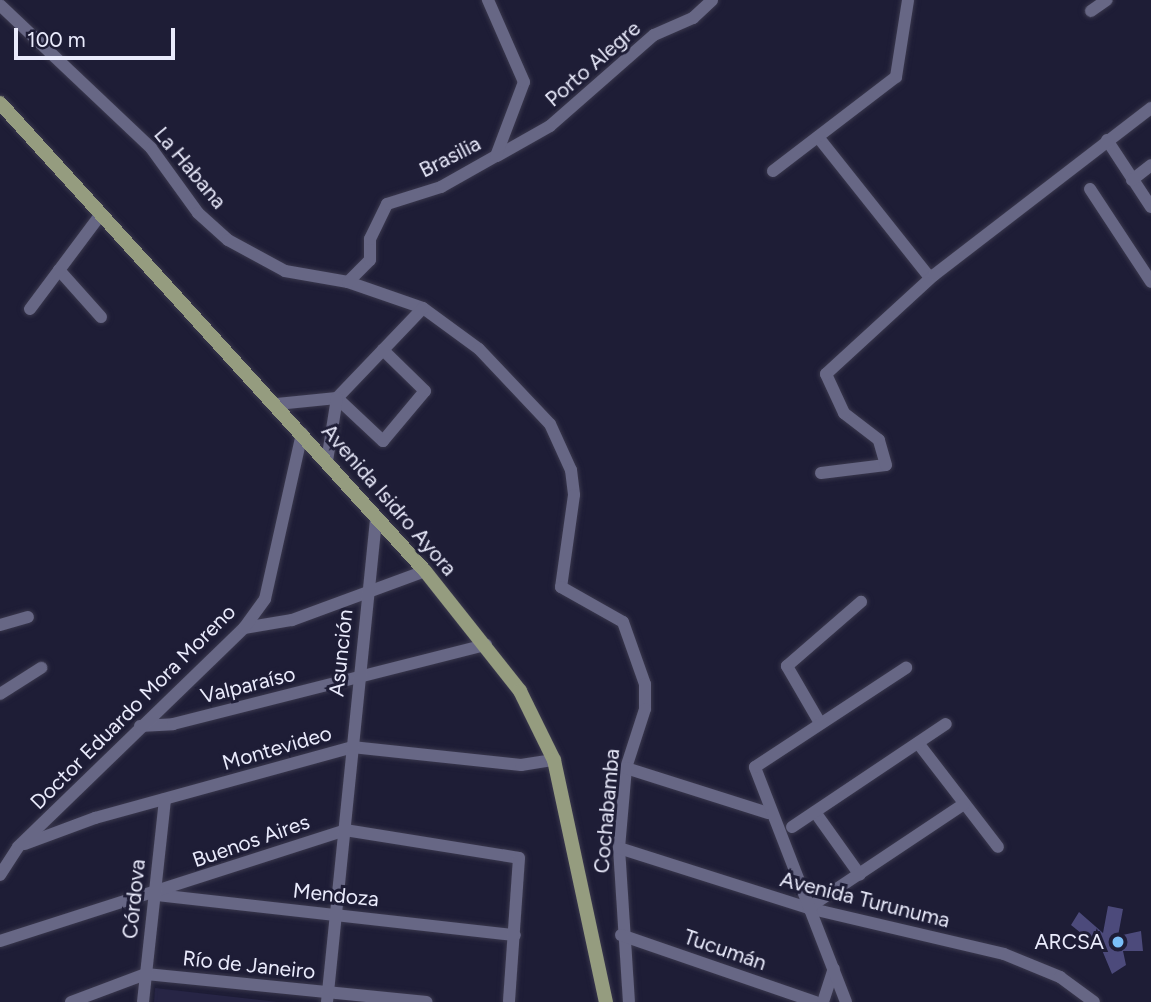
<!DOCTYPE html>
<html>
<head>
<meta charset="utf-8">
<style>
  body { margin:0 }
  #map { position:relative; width:1151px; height:1002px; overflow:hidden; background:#1e1d36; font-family:Figtree,sans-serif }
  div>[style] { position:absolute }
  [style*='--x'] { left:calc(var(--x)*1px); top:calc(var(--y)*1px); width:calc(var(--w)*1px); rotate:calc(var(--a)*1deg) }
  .built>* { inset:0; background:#272545 }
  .building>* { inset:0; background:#4c4a7b }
  .roads { filter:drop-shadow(0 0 2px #3a384d) drop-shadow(0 0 2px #3a384d) }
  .minor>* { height:12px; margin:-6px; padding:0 6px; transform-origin:6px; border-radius:6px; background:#676785 }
  .major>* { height:14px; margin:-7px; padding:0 7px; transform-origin:7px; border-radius:7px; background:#959c7f }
  .dots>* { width:19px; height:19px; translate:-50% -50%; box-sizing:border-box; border:4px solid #1e1d36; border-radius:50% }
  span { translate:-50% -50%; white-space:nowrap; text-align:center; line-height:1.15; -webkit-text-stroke:6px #1e1d36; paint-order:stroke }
  .street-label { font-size:21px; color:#eaebfc }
  .poi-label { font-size:21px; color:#eaebfc }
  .right { translate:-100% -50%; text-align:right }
  .scale { position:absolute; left:14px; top:28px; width:161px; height:32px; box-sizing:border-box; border:4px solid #eaebfc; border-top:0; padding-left:9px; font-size:21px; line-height:24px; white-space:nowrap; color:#eaebfc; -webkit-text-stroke:5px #1e1d36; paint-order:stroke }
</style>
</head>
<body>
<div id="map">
  <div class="built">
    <i style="clip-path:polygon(155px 988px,277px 1002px,154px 1002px)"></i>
  </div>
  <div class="building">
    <i style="clip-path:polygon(1108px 906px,1123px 909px,1118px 936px,1141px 931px,1143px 951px,1123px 951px,1126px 965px,1112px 974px,1102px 950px,1071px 925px,1079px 912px,1103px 933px)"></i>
  </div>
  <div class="roads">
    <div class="minor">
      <i style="--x:0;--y:5;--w:208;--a:43.4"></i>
      <i style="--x:151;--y:148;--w:80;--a:54.1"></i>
      <i style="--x:198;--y:213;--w:40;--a:42"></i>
      <i style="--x:228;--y:240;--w:65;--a:28.5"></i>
      <i style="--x:285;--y:271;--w:64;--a:9.9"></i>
      <i style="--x:348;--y:282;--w:79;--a:19.1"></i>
      <i style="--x:423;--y:308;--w:69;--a:36.2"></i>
      <i style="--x:479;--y:349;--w:103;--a:46.6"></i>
      <i style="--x:550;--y:424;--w:51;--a:65.5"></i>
      <i style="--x:571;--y:470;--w:25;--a:83"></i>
      <i style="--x:574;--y:495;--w:93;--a:98"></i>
      <i style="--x:561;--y:587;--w:71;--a:29.4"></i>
      <i style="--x:623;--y:622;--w:66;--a:70.5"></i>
      <i style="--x:645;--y:684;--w:25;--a:90"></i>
      <i style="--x:645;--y:709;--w:62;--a:107.9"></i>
      <i style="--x:626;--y:768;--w:80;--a:95"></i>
      <i style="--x:619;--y:848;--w:154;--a:86.3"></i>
      <i style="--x:1091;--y:11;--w:19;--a:-35"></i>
      <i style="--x:818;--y:137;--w:180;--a:51.5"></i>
      <i style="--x:1107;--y:140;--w:80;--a:56.7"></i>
      <i style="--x:497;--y:156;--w:61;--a:-29.5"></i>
      <i style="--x:550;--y:126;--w:138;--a:-41.2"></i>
      <i style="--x:654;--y:35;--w:43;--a:-23.6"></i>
      <i style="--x:693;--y:18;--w:26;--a:-43"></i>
      <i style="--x:773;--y:171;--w:155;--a:-37.4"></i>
      <i style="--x:896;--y:77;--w:78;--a:-81.1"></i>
      <i style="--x:1132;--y:180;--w:24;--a:-38"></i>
      <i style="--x:1090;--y:189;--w:111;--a:56.7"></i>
      <i style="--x:59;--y:270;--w:63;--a:48.2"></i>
      <i style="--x:348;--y:282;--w:31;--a:-45"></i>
      <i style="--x:370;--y:260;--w:21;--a:-90"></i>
      <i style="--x:370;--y:239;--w:39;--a:-64"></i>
      <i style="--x:387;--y:204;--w:57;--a:-17.5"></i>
      <i style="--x:441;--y:187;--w:63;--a:-29.4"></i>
      <i style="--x:496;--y:156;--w:79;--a:-69.3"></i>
      <i style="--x:524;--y:82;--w:90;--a:-113.7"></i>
      <i style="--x:30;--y:309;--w:119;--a:-53.2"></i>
      <i style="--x:337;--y:398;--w:63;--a:43.1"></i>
      <i style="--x:383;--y:441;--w:65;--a:-50"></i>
      <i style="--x:425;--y:391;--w:59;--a:-135.7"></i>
      <i style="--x:277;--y:404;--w:60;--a:-5.7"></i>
      <i style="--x:337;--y:398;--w:124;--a:-46.3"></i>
      <i style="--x:327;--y:461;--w:64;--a:-81"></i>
      <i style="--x:821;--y:473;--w:65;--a:-7"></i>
      <i style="--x:886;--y:465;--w:26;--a:-106"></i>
      <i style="--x:879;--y:440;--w:44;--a:-142.4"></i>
      <i style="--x:844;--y:413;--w:43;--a:-114.8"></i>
      <i style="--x:826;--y:374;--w:147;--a:-42.5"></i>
      <i style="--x:934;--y:275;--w:274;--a:-37.6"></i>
      <i style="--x:0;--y:625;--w:29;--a:-16"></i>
      <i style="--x:244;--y:628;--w:49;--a:-9.5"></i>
      <i style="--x:292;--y:620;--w:142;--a:-20.2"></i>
      <i style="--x:0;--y:694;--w:49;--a:-32.4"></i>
      <i style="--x:820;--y:723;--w:66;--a:-120.1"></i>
      <i style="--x:787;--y:666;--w:98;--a:-40.9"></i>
      <i style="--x:140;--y:726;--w:33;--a:-3"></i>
      <i style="--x:173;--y:724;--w:323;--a:-14.2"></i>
      <i style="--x:918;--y:743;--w:131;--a:52.4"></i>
      <i style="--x:626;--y:768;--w:149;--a:17.6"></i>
      <i style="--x:815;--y:812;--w:77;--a:54.5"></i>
      <i style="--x:792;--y:827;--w:185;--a:-33.8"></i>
      <i style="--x:25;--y:844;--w:75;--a:-20.4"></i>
      <i style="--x:95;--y:818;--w:267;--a:-15.4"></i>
      <i style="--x:352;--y:747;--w:170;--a:6.1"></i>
      <i style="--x:521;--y:765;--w:33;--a:-9"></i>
      <i style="--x:619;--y:848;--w:198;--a:17.6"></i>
      <i style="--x:808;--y:908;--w:201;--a:13.2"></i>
      <i style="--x:1004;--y:954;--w:61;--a:22.3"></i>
      <i style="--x:1060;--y:977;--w:42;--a:36.3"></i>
      <i style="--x:0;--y:875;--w:33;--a:-57"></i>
      <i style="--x:18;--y:847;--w:315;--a:-44.1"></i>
      <i style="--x:244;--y:628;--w:36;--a:-54"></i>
      <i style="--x:265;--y:599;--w:170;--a:-77.4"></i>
      <i style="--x:157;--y:895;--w:360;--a:6.4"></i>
      <i style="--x:808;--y:908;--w:187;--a:-33.7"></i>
      <i style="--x:621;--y:935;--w:206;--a:19"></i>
      <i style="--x:0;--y:941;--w:362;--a:-17.8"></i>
      <i style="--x:345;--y:830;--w:176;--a:9.1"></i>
      <i style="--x:519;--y:858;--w:144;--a:94"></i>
      <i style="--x:71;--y:1002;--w:80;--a:-20.5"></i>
      <i style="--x:146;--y:974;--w:282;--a:5.7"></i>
      <i style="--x:143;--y:1002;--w:204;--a:-83.8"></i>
      <i style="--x:327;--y:1002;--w:488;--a:-84.2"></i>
      <i style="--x:823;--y:1002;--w:35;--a:-72"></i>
      <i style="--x:846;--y:1002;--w:252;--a:-111.2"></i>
      <i style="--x:755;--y:767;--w:181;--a:-33.3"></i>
    </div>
    <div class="major">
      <i style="--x:0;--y:103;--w:632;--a:47.76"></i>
      <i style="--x:425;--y:571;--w:153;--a:51.6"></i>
      <i style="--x:520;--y:691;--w:77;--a:63.8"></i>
      <i style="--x:554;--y:760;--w:248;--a:77.9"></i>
    </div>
  </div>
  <div class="dots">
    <i style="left:1118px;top:942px;background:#7abff8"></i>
  </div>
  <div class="street-label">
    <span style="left:593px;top:64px;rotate:-41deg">Porto Alegre</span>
    <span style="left:450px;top:157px;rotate:-27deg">Brasilia</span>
    <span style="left:190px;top:168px;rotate:50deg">La Habana</span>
    <span style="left:389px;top:500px;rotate:49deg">Avenida Isidro Ayora</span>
    <span style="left:341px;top:653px;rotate:-84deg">Asunción</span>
    <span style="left:248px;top:685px;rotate:-14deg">Valparaíso</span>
    <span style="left:133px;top:707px;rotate:-45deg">Doctor Eduardo Mora Moreno</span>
    <span style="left:277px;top:748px;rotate:-16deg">Montevideo</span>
    <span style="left:607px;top:811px;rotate:-85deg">Cochabamba</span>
    <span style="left:251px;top:841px;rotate:-19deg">Buenos Aires</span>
    <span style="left:336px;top:895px;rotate:6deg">Mendoza</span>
    <span style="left:134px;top:899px;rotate:-84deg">Córdova</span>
    <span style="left:865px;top:900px;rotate:14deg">Avenida Turunuma</span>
    <span style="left:725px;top:950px;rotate:19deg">Tucumán</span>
    <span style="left:249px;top:965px;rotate:6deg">Río de Janeiro</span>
  </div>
  <div class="poi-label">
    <span class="right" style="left:1104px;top:942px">ARCSA</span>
  </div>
  <div class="scale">100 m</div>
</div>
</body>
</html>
